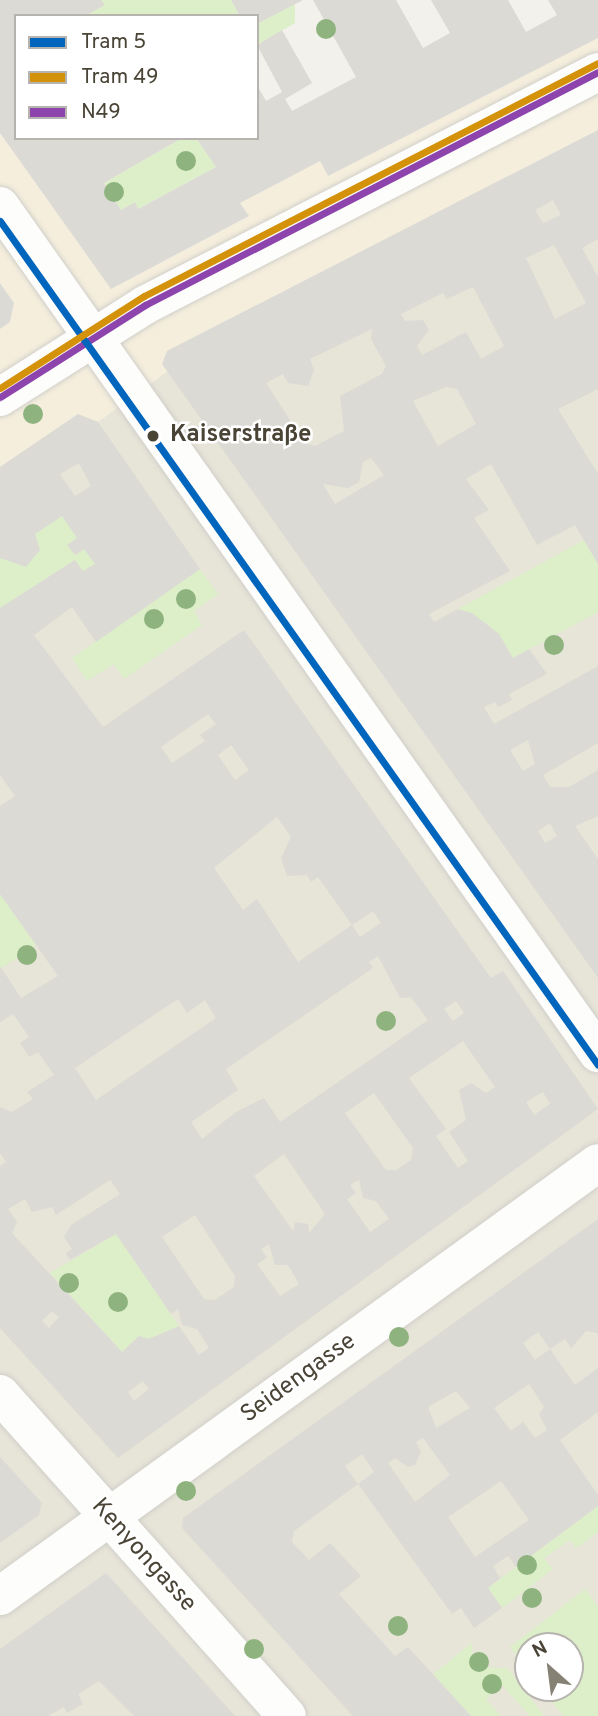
<!DOCTYPE html>
<html>
<head>
<meta charset="utf-8">
<style>
  body { margin:0 }
  #map { position:relative; width:598px; height:1716px; overflow:hidden; background:#f2f1eb; font-family:Overpass,sans-serif }
  div>[style] { position:absolute }
  [style*='--x'] { left:calc(var(--x)*1px); top:calc(var(--y)*1px); width:calc(var(--w)*1px); rotate:calc(var(--a)*1deg) }
  .residential>* { inset:0; background:#e7e4d8 }
  .commercial>* { inset:0; background:#f5eedd }
  .green>* { inset:0; background:#dcefc9 }
  .building>* { inset:0; background:#dcdad4 }
  .roads { filter:drop-shadow(0 0 2px #d0cfc9) drop-shadow(0 0 2px #d0cfc9) }
  .minor>* { height:38px; margin:-19px; padding:0 19px; transform-origin:19px; border-radius:19px; background:#fdfdfc }
  .bus-1>* { height:7px; margin:-3.5px; padding:0 3.5px; transform-origin:3.5px; border-radius:3.5px; background:#8e44ad }
  .tram-1>* { height:7px; margin:-3.5px; padding:0 3.5px; transform-origin:3.5px; border-radius:3.5px; background:#0065bd }
  .tram-2>* { height:7px; margin:-3.5px; padding:0 3.5px; transform-origin:3.5px; border-radius:3.5px; background:#d4920b }
  .trees>* { width:20px; height:20px; margin:-10px; border-radius:50%; background:#8eb37e }
  .dots>* { width:19px; height:19px; translate:-50% -50%; box-sizing:border-box; border:4px solid #fff; border-radius:50% }
  span { translate:-50% -50%; white-space:nowrap; text-align:center; line-height:1.15; -webkit-text-stroke:5px #fff; paint-order:stroke }
  .stop-label { font-size:24px; color:#4a4436; font-weight:700 }
  .left { translate:0 -50%; text-align:left }
  .street-label { font-size:24px; color:#4a4436 }
  .legend { position:absolute; left:14px; top:14px; width:245px; height:126px; box-sizing:border-box; background:#fff; border:2px solid #b7b4af; margin:0; padding:9px 12px; list-style:none; font-size:21px; color:#4a4436 }
  .legend li { display:flex; align-items:center; gap:14px; height:35px }
  .legend b { width:35px; border:2px solid #b7b4af }
  .north { position:absolute; left:514px; top:1632px; width:70px; height:70px; box-sizing:border-box; background:#fff; border:2px solid #b7b4af; border-radius:50%; rotate:332deg; font-size:19px; font-weight:700; line-height:28px; text-align:center; color:#4a4436 }
  .north::after { content:''; display:block; margin:auto; width:24px; height:32px; background:#858175; clip-path:polygon(50% 0,100% 100%,50% 72%,0 100%) }
</style>
</head>
<body>
<div id="map">
  <div class="residential">
    <i style="clip-path:polygon(evenodd,598px 130px,598px 1716px,0 1716px,0 467px,78px 414px,98px 421px,167px 371px,162px 364px,167px 351px,598px 130px,528px 1646px,570px 1646px,570px 1688px,528px 1688px,528px 1646px)"></i>
  </div>
  <div class="commercial">
    <i style="clip-path:polygon(598px 38px,598px 130px,167px 351px,162px 364px,168px 371px,98px 422px,78px 415px,0 467px,0 329px,10px 322px,14px 303px,0 283px,0 133px,111px 289px,248px 217px,240px 203px,320px 161px,328px 176px)"></i>
  </div>
  <div class="green">
    <i style="clip-path:polygon(101px 0,231px 0,240px 16px,85px 16px,104px 5px)"></i>
    <i style="clip-path:polygon(295px 4px,295px 23px,257px 45px,257px 24px)"></i>
    <i style="clip-path:polygon(182px 138px,196px 138px,216px 167px,138px 209px,134px 203px,121px 210px,104px 183px)"></i>
    <i style="clip-path:polygon(62px 516px,77px 538px,68px 545px,75px 555px,84px 549px,95px 564px,83px 571px,75px 560px,0 608px,0 558px,26px 566px,40px 550px,35px 534px)"></i>
    <i style="clip-path:polygon(584px 540px,598px 564px,598px 612px,513px 658px,488px 624px,458px 609px)"></i>
    <i style="clip-path:polygon(200px 569px,218px 594px,194px 611px,202px 625px,124px 679px,114px 664px,87px 681px,72px 658px)"></i>
    <i style="clip-path:polygon(0 894px,36px 945px,0 969px)"></i>
    <i style="clip-path:polygon(116px 1234px,179px 1326px,149px 1339px,139px 1336px,122px 1352px,50px 1273px)"></i>
    <i style="clip-path:polygon(598px 1506px,598px 1532px,576px 1548px,570px 1540px,544px 1558px,553px 1569px,502px 1608px,488px 1588px)"></i>
    <i style="clip-path:polygon(585px 1589px,598px 1607px,598px 1716px,563px 1716px,541px 1688px,570px 1688px,570px 1646px,528px 1646px,528px 1671px,510px 1647px)"></i>
    <i style="clip-path:polygon(472px 1643px,473px 1667px,507px 1668px,544px 1716px,530px 1716px,502px 1685px,486px 1699px,501px 1716px,471px 1716px,433px 1674px)"></i>
  </div>
  <div class="building">
    <i style="clip-path:polygon(0 0,101px 0,105px 5px,85px 16px,16px 16px,16px 138px,182px 138px,104px 183px,121px 210px,135px 202px,138px 209px,216px 167px,196px 138px,257px 138px,257px 85px,266px 101px,282px 92px,257px 45px,282px 30px,312px 83px,285px 99px,292px 111px,356px 77px,313px 0,396px 0,423px 48px,450px 33px,431px 0,508px 0,526px 32px,557px 15px,548px 0,598px 0,598px 38px,328px 176px,320px 161px,240px 203px,249px 216px,111px 289px,0 133px)"></i>
    <i style="clip-path:polygon(231px 0,303px 0,257px 24px,257px 16px,240px 16px)"></i>
    <i style="clip-path:polygon(evenodd,598px 130px,598px 239px,582px 248px,598px 277px,598px 389px,558px 409px,598px 474px,598px 564px,575px 525px,537px 545px,491px 464px,466px 479px,489px 510px,474px 518px,510px 571px,429px 614px,434px 622px,458px 609px,472px 613px,499px 634px,513px 658px,529px 649px,547px 674px,509px 694px,512px 700px,498px 707px,495px 702px,484px 707px,494px 724px,598px 666px,598px 743px,543px 775px,550px 787px,569px 787px,598px 770px,598px 816px,575px 826px,598px 859px,598px 978px,162px 364px,167px 351px,598px 130px,553px 200px,561px 215px,543px 223px,535px 210px,553px 200px,598px 130px,554px 245px,586px 303px,555px 319px,526px 258px,554px 245px,598px 130px,473px 287px,504px 346px,481px 359px,466px 332px,422px 355px,417px 346px,429px 330px,423px 320px,405px 321px,401px 314px,443px 293px,447px 299px,473px 287px,598px 130px,372px 329px,371px 339px,386px 366px,382px 374px,340px 396px,344px 431px,315px 446px,305px 443px,266px 383px,283px 374px,288px 383px,308px 386px,314px 370px,310px 359px,372px 329px,598px 130px,446px 387px,457px 389px,476px 424px,438px 446px,413px 401px,446px 387px,598px 130px,371px 458px,384px 475px,335px 504px,323px 484px,348px 488px,359px 482px,363px 462px,371px 458px,598px 130px,528px 740px,535px 764px,523px 771px,510px 750px,528px 740px,598px 130px,550px 823px,557px 836px,545px 843px,538px 831px,550px 823px)"></i>
    <i style="clip-path:polygon(0 283px,14px 303px,10px 322px,0 329px)"></i>
    <i style="clip-path:polygon(evenodd,78px 414px,98px 422px,200px 569px,96px 642px,72px 607px,34px 635px,103px 727px,244px 630px,491px 978px,503px 971px,598px 1109px,118px 1458px,0 1328px,0 1166px,6px 1162px,0 1153px,0 1107px,12px 1112px,33px 1099px,27px 1092px,54px 1075px,38px 1052px,29px 1057px,20px 1043px,29px 1037px,13px 1014px,0 1022px,0 966px,21px 998px,58px 976px,0 894px,0 806px,15px 796px,0 775px,0 608px,75px 560px,83px 571px,95px 564px,84px 549px,75px 555px,67px 545px,77px 538px,62px 516px,35px 534px,40px 550px,26px 567px,0 558px,0 467px,78px 414px,79px 463px,91px 486px,75px 496px,60px 474px,79px 463px,78px 414px,208px 714px,216px 724px,200px 735px,205px 741px,172px 763px,161px 747px,208px 714px,78px 414px,231px 745px,249px 770px,235px 780px,218px 755px,231px 745px,78px 414px,277px 817px,291px 837px,281px 858px,287px 876px,307px 875px,311px 882px,318px 877px,352px 925px,373px 911px,381px 923px,360px 937px,352px 925px,298px 962px,257px 899px,243px 910px,214px 868px,277px 817px,78px 414px,378px 956px,400px 998px,411px 997px,428px 1020px,280px 1122px,264px 1098px,236px 1112px,202px 1139px,191px 1122px,238px 1090px,226px 1069px,373px 968px,369px 962px,378px 956px,78px 414px,178px 999px,187px 1013px,205px 1000px,216px 1018px,96px 1100px,75px 1068px,178px 999px,78px 414px,456px 1001px,464px 1013px,453px 1021px,444px 1009px,456px 1001px,78px 414px,463px 1041px,495px 1087px,486px 1093px,471px 1083px,459px 1090px,466px 1120px,449px 1132px,468px 1161px,458px 1168px,436px 1136px,446px 1129px,409px 1078px,463px 1041px,78px 414px,543px 1092px,550px 1104px,534px 1115px,526px 1102px,543px 1092px,78px 414px,374px 1093px,413px 1148px,411px 1160px,396px 1170px,386px 1170px,345px 1113px,374px 1093px,78px 414px,284px 1154px,325px 1214px,309px 1233px,308px 1224px,295px 1222px,293px 1231px,254px 1176px,284px 1154px,78px 414px,110px 1180px,120px 1194px,71px 1225px,64px 1237px,72px 1249px,66px 1253px,70px 1260px,116px 1234px,171px 1314px,178px 1309px,182px 1325px,197px 1329px,209px 1348px,199px 1355px,179px 1326px,149px 1339px,139px 1336px,122px 1352px,12px 1233px,17px 1222px,8px 1209px,25px 1199px,32px 1212px,52px 1207px,56px 1215px,110px 1180px,78px 414px,359px 1180px,363px 1198px,376px 1201px,389px 1219px,370px 1232px,347px 1199px,356px 1193px,350px 1185px,359px 1180px,78px 414px,195px 1215px,235px 1276px,234px 1287px,215px 1300px,204px 1299px,162px 1237px,195px 1215px,78px 414px,269px 1244px,275px 1265px,288px 1265px,299px 1284px,280px 1296px,257px 1264px,267px 1258px,261px 1249px,269px 1244px,78px 414px,52px 1311px,59px 1317px,49px 1328px,42px 1321px,52px 1311px,78px 414px,143px 1381px,149px 1389px,134px 1401px,128px 1392px,143px 1381px)"></i>
    <i style="clip-path:polygon(evenodd,598px 1219px,598px 1333px,586px 1331px,571px 1348px,565px 1339px,550px 1349px,538px 1332px,523px 1343px,535px 1360px,550px 1349px,575px 1385px,598px 1368px,598px 1412px,560px 1440px,598px 1495px,598px 1506px,516px 1567px,508px 1556px,493px 1566px,500px 1578px,488px 1588px,502px 1608px,474px 1628px,461px 1608px,452px 1614px,358px 1484px,374px 1472px,362px 1454px,345px 1466px,358px 1484px,294px 1531px,292px 1542px,309px 1560px,330px 1543px,361px 1576px,339px 1594px,395px 1656px,408px 1647px,471px 1716px,353px 1716px,182px 1528px,183px 1518px,598px 1219px,529px 1384px,544px 1407px,539px 1414px,547px 1430px,535px 1438px,523px 1422px,511px 1431px,494px 1408px,529px 1384px,598px 1219px,456px 1391px,470px 1408px,436px 1428px,428px 1407px,456px 1391px,598px 1219px,423px 1438px,450px 1475px,415px 1502px,388px 1463px,395px 1458px,408px 1467px,415px 1465px,421px 1452px,416px 1442px,423px 1438px,598px 1219px,501px 1481px,529px 1520px,475px 1557px,448px 1517px,501px 1481px)"></i>
    <i style="clip-path:polygon(0 1457px,42px 1503px,39px 1515px,0 1543px)"></i>
    <i style="clip-path:polygon(106px 1573px,174px 1648px,235px 1716px,134px 1716px,99px 1681px,78px 1694px,83px 1704px,67px 1713px,64px 1707px,48px 1716px,0 1716px,0 1649px)"></i>
  </div>
  <div class="roads">
    <div class="minor">
      <i style="--x:0;--y:206;--w:1037;--a:54.78"></i>
      <i style="--x:0;--y:397;--w:172;--a:-32.4"></i>
      <i style="--x:145;--y:305;--w:509;--a:-27.22"></i>
      <i style="--x:0;--y:1394;--w:431;--a:48.3"></i>
      <i style="--x:0;--y:1596;--w:738;--a:-35.91"></i>
    </div>
  </div>
  <div class="bus-1">
    <i style="--x:0;--y:397;--w:172;--a:-32.4"></i>
    <i style="--x:145;--y:305;--w:509;--a:-27.22"></i>
  </div>
  <div class="tram-1">
    <i style="--x:0;--y:221;--w:1034;--a:54.68"></i>
  </div>
  <div class="tram-2">
    <i style="--x:0;--y:388;--w:171;--a:-32.6"></i>
    <i style="--x:144;--y:296;--w:510;--a:-27.17"></i>
  </div>
  <div class="trees">
    <i style="left:326px;top:29px"></i>
    <i style="left:186px;top:161px"></i>
    <i style="left:114px;top:192px"></i>
    <i style="left:33px;top:414px"></i>
    <i style="left:186px;top:599px"></i>
    <i style="left:154px;top:619px"></i>
    <i style="left:554px;top:645px"></i>
    <i style="left:27px;top:955px"></i>
    <i style="left:386px;top:1021px"></i>
    <i style="left:69px;top:1283px"></i>
    <i style="left:118px;top:1302px"></i>
    <i style="left:399px;top:1337px"></i>
    <i style="left:186px;top:1491px"></i>
    <i style="left:527px;top:1565px"></i>
    <i style="left:532px;top:1598px"></i>
    <i style="left:398px;top:1626px"></i>
    <i style="left:254px;top:1649px"></i>
    <i style="left:479px;top:1662px"></i>
    <i style="left:492px;top:1684px"></i>
  </div>
  <div class="dots">
    <i style="left:153px;top:436px;background:#4a4436"></i>
  </div>
  <div class="stop-label">
    <span class="left" style="left:170px;top:436px">Kaiserstraße</span>
  </div>
  <div class="street-label">
    <span style="left:299px;top:1379px;rotate:-36deg">Seidengasse</span>
    <span style="left:143px;top:1556px;rotate:48deg">Kenyongasse</span>
  </div>
  <ul class="legend">
  <li><b style="height:9px;background:#0065bd"></b>Tram 5</li>
  <li><b style="height:9px;background:#d4920b"></b>Tram 49</li>
  <li><b style="height:9px;background:#8e44ad"></b>N49</li>
  </ul>
  <div class="north">N</div>
</div>
</body>
</html>
